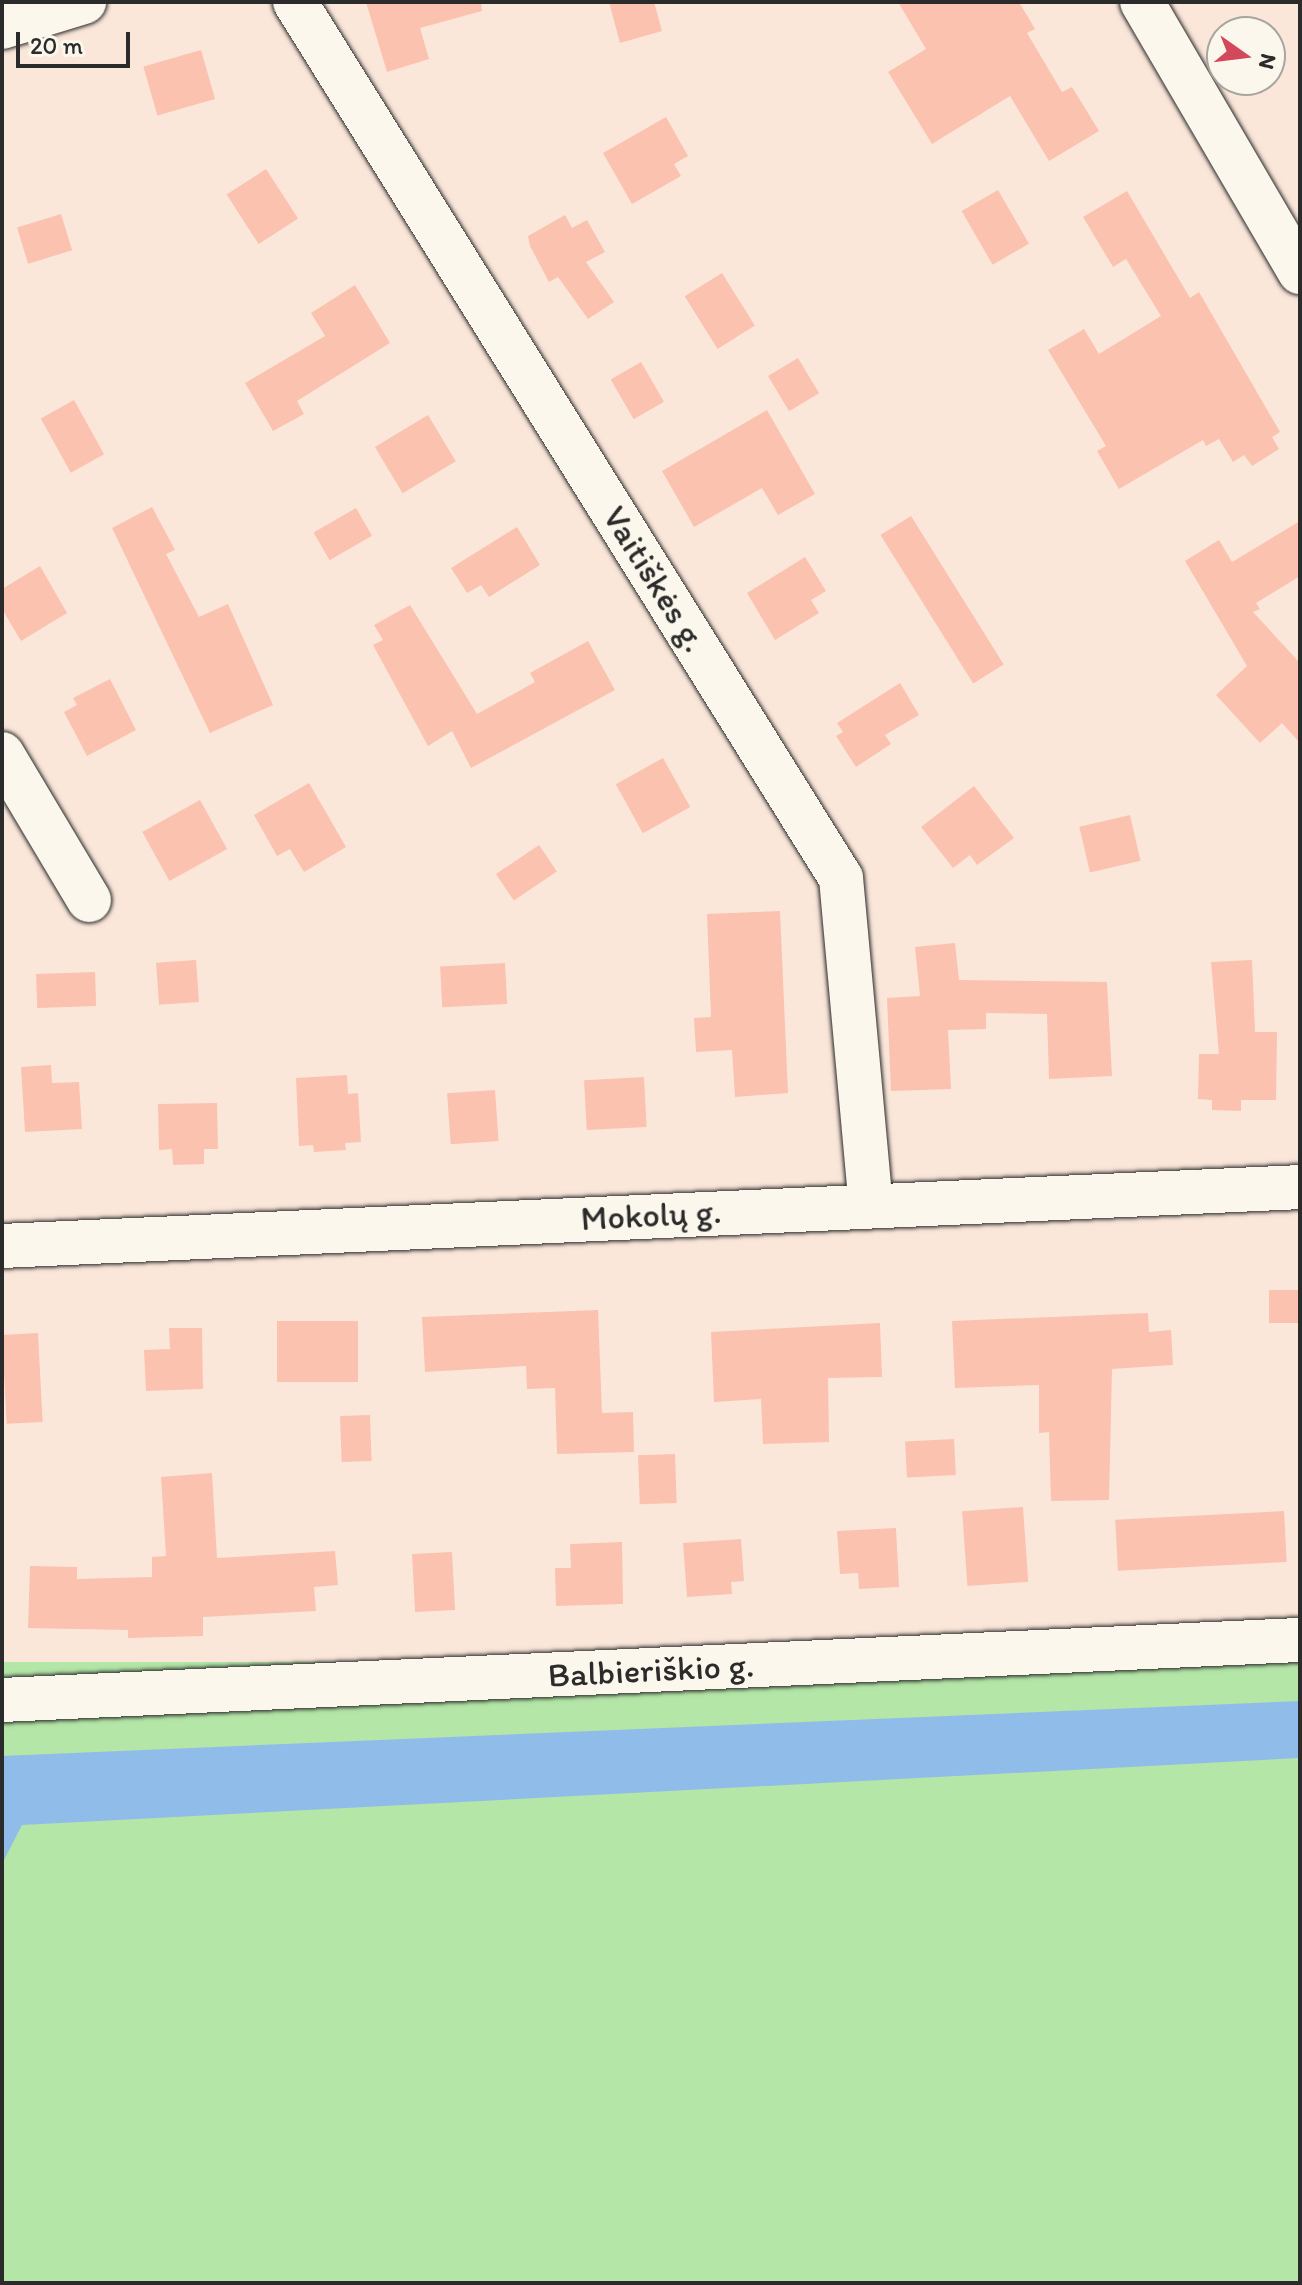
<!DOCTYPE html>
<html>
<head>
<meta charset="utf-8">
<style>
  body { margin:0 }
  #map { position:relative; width:1302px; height:2285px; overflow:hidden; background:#fbe7da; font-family:Itim,sans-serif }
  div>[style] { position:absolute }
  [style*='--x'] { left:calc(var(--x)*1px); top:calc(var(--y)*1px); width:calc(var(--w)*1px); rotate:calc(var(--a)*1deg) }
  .green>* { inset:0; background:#b4e6a7; transform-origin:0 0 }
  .water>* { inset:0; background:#90bcea }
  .building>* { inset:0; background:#fbc2b0; transform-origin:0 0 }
  .roads { filter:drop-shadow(0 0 2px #2b2b2b) drop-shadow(0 0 2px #2b2b2b) }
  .minor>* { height:44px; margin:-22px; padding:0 22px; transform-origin:22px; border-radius:22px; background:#fbf7ec }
  .secondary>* { height:44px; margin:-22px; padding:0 22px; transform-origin:22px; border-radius:22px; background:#fbf7ec }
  span { translate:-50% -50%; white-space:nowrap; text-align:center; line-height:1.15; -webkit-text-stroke:6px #fbf7ec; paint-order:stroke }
  .street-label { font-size:34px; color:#2b2b2b }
  .frame { position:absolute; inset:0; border:4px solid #2b2b2b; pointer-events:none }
  .north { position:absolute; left:1206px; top:16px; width:80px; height:80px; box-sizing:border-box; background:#fbf7ec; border:2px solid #a8a59f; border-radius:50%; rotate:104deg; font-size:22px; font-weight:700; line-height:32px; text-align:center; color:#2b2b2b }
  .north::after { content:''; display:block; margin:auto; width:28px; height:36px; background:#d1495b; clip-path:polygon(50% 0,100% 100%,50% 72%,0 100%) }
  .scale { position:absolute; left:16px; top:32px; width:114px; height:36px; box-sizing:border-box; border:4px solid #2b2b2b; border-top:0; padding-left:10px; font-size:24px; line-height:28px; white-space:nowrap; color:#2b2b2b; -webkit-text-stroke:6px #fbf7ec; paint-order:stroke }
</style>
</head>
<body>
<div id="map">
  <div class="green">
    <i style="left:1300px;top:1662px;width:621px;height:1299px;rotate:90deg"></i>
  </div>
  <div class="water">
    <i style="clip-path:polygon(1300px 1701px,1300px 1758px,22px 1825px,2px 1864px,2px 1756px)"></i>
  </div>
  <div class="building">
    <i style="clip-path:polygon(366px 2px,481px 2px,482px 11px,420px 28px,429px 59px,387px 72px)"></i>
    <i style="clip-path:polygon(609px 2px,654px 2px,662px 31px,620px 43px)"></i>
    <i style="clip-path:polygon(898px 2px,1019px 2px,1035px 29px,1027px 33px,1062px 92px,1072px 87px,1099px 131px,1049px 161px,1010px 96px,932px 144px,888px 72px,926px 49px)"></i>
    <i style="left:201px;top:50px;width:51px;height:60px;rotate:74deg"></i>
    <i style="clip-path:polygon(666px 117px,688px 156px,674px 164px,681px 176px,632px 204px,603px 153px)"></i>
    <i style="left:266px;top:169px;width:59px;height:47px;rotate:57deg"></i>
    <i style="left:998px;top:190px;width:62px;height:42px;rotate:60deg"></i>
    <i style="clip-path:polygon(1127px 191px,1190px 298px,1199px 292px,1280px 432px,1272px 437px,1279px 449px,1252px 466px,1244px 455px,1233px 462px,1219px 439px,1206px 446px,1203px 440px,1119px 489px,1097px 451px,1106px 446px,1048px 350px,1084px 329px,1099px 354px,1161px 316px,1126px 259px,1113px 267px,1083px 217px)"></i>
    <i style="left:61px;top:214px;width:38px;height:46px;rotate:73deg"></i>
    <i style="clip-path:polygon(565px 215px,572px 228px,587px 220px,605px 252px,586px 262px,614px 302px,588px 319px,558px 277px,549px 282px,530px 246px,528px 236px)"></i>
    <i style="left:722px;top:273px;width:62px;height:44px;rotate:58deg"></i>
    <i style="clip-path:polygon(355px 285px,390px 343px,297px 401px,304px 414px,273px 431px,245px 383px,325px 336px,311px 313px)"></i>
    <i style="left:798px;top:358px;width:41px;height:35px;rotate:59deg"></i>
    <i style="left:641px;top:362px;width:46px;height:35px;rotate:60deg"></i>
    <i style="left:74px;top:400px;width:62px;height:38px;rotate:61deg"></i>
    <i style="clip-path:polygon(767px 410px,815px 494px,778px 515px,762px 488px,694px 527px,662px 471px)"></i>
    <i style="left:428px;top:415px;width:54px;height:62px;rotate:59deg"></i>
    <i style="clip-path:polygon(152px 507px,175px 550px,166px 554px,199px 617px,228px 604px,273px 705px,210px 733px,112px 528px)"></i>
    <i style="left:356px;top:508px;width:32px;height:49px;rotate:60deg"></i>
    <i style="left:911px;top:516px;width:175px;height:36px;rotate:58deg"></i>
    <i style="clip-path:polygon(1300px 521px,1300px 576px,1256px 603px,1260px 609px,1253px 612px,1300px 663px,1300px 743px,1282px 723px,1260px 743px,1216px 695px,1247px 666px,1185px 561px,1219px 540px,1232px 562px)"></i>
    <i style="clip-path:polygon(517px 527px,540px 565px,489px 597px,481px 585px,467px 593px,451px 568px)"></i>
    <i style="clip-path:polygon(805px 557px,826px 591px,811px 600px,819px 613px,775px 640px,747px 593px)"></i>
    <i style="clip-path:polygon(40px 566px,67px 613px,21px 641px,2px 609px,2px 589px)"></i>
    <i style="clip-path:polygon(410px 605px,477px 714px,535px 682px,530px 673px,588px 641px,615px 690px,471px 768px,452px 731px,428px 746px,373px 645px,383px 640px,374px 625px)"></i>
    <i style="clip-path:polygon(110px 679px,136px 730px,87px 756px,64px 712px,77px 705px,73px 698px)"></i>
    <i style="clip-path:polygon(900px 683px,919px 715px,885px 735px,891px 744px,856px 767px,836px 736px,843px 732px,837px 723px)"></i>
    <i style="left:663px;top:758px;width:56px;height:54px;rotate:61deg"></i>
    <i style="clip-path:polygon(309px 783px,346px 847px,304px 872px,290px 849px,277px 856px,254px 815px)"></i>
    <i style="clip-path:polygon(974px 786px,1014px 838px,977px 865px,970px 855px,953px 868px,921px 827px)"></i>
    <i style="left:200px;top:800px;width:56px;height:66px;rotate:61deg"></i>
    <i style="left:1130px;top:815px;width:47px;height:52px;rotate:77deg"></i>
    <i style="left:539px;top:845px;width:32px;height:52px;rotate:56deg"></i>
    <i style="clip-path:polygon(780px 911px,788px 1093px,735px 1097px,732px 1050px,696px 1052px,694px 1018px,711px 1017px,707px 914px)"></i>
    <i style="clip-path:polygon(955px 943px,959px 980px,1107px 982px,1112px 1076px,1049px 1079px,1047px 1014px,986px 1013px,986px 1029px,948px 1030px,951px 1089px,891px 1091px,887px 998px,920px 996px,915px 947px)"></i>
    <i style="left:196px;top:960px;width:42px;height:40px;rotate:86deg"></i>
    <i style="clip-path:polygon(1252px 960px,1255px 1032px,1277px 1032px,1276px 1100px,1241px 1100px,1241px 1111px,1212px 1110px,1212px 1100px,1198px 1099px,1199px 1054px,1219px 1054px,1211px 962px)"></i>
    <i style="left:505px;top:963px;width:41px;height:65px;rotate:87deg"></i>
    <i style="left:95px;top:972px;width:34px;height:59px;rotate:88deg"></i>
    <i style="clip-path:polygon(51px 1065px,52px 1083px,79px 1082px,82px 1129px,25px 1132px,21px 1067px)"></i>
    <i style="clip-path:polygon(347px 1075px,348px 1094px,358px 1093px,361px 1142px,345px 1143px,346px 1150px,314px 1152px,313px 1145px,299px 1146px,296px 1078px)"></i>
    <i style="left:644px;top:1077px;width:50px;height:60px;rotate:87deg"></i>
    <i style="left:495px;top:1090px;width:51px;height:48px;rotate:86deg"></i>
    <i style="clip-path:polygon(217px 1103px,218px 1149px,204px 1149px,204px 1164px,173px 1165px,172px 1149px,159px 1150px,158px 1104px)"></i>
    <i style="left:1300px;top:1290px;width:33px;height:31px;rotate:90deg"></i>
    <i style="clip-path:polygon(598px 1310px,602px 1413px,633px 1412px,634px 1452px,557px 1454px,555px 1388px,527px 1389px,526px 1366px,425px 1372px,422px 1317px)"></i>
    <i style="clip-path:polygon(1148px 1313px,1149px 1332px,1171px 1330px,1173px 1365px,1112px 1369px,1109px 1500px,1051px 1501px,1049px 1432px,1039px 1433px,1039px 1385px,955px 1388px,952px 1321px)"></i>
    <i style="left:358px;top:1321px;width:61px;height:81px;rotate:90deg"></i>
    <i style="clip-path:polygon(880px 1323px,882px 1377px,828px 1378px,829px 1442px,763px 1444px,761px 1399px,714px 1402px,711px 1332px)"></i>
    <i style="clip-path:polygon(169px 1328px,202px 1328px,203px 1389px,146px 1391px,144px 1350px,170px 1349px)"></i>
    <i style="left:38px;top:1333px;width:89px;height:36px;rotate:87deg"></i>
    <i style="left:370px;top:1415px;width:46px;height:30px;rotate:88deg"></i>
    <i style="left:954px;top:1439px;width:36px;height:49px;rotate:87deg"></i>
    <i style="left:675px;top:1454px;width:49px;height:37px;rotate:88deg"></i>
    <i style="clip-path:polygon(212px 1473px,217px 1558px,335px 1551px,338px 1585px,314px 1587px,316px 1611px,203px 1617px,203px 1636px,128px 1638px,128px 1630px,28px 1628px,30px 1566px,77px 1567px,77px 1579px,152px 1577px,152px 1557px,166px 1556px,161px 1477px)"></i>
    <i style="left:1023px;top:1507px;width:75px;height:61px;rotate:86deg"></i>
    <i style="left:1284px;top:1511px;width:51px;height:169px;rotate:87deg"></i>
    <i style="clip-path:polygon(896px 1528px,899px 1587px,859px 1589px,858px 1573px,840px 1574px,837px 1531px)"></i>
    <i style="clip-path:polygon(741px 1539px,744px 1581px,731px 1582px,732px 1594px,687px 1597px,683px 1543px)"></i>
    <i style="clip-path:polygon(622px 1542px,623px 1604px,556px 1606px,555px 1568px,571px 1568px,570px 1544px)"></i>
    <i style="left:452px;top:1552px;width:58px;height:40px;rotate:87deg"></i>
  </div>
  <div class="roads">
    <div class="minor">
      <i style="--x:295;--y:2;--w:1032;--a:58.07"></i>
      <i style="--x:841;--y:878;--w:328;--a:84.8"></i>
      <i style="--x:2;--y:27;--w:86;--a:-17"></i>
      <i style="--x:2;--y:754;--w:170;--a:59.2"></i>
      <i style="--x:2;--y:1246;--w:1299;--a:-2.6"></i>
      <i style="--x:2;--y:1700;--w:1299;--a:-2.65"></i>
    </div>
    <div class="secondary">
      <i style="--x:1142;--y:2;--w:313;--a:59.7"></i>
    </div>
  </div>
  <div class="street-label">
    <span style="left:655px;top:579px;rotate:58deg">Vaitiškės g.</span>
    <span style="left:651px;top:1215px;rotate:-3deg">Mokolų g.</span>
    <span style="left:651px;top:1670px;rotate:-3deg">Balbieriškio g.</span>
  </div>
  <div class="frame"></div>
  <div class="north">N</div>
  <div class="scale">20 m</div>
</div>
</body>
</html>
